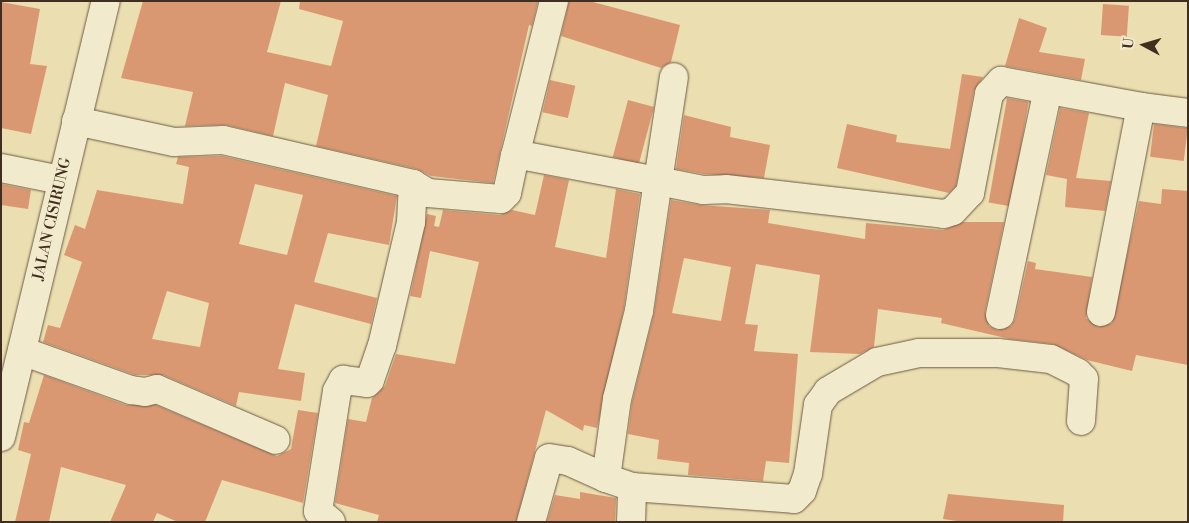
<!DOCTYPE html>
<html>
<head>
<meta charset="utf-8">
<style>
  body { margin:0 }
  #map { position:relative; width:1189px; height:523px; overflow:hidden; background:#ebdeb0; font-family:"Libre Bodoni",serif }
  div>[style] { position:absolute }
  [style*='--x'] { left:calc(var(--x)*1px); top:calc(var(--y)*1px); width:calc(var(--w)*1px); rotate:calc(var(--a)*1deg) }
  .building>* { inset:0; background:#da9872; transform-origin:0 0 }
  .roads { filter:drop-shadow(0 0 1px #6b5b45) drop-shadow(0 0 1px #6b5b45) }
  .street>* { height:28px; margin:-14px; padding:0 14px; transform-origin:14px; border-radius:14px; background:#f2eacc }
  .secondary>* { height:28px; margin:-14px; padding:0 14px; transform-origin:14px; border-radius:14px; background:#f2eacc }
  span { translate:-50% -50%; white-space:nowrap; text-align:center; line-height:1.15; -webkit-text-stroke:4.5px #f2eacc; paint-order:stroke }
  .street-label { font-size:15px; color:#402f21 }
  .frame { position:absolute; inset:0; border:2px solid #402f21; pointer-events:none }
  .north { position:absolute; left:1119px; top:20px; width:50px; height:50px; -webkit-text-stroke:4px #f2eacc; paint-order:stroke; rotate:276deg; font-size:14px; font-weight:700; line-height:20px; text-align:center; color:#402f21 }
  .north::after { content:''; display:block; margin:auto; width:18px; height:22px; background:#402f21; clip-path:polygon(50% 0,100% 100%,50% 72%,0 100%) }
</style>
</head>
<body>
<div id="map">
  <div class="building">
    <i style="clip-path:polygon(143px 1px,281px 1px,267px 52px,331px 66px,343px 21px,299px 9px,300px 1px,538px 1px,532px 26px,529px 25px,493px 183px,431px 176px,417px 169px,316px 146px,328px 95px,285px 83px,273px 136px,226px 125px,185px 126px,193px 92px,121px 78px)"></i>
    <i style="clip-path:polygon(569px 1px,589px 1px,680px 25px,671px 62px,661px 68px,561px 36px)"></i>
    <i style="clip-path:polygon(1px 2px,40px 9px,30px 64px,47px 66px,31px 134px,1px 128px)"></i>
    <i style="left:1103px;top:4px;width:26px;height:31px;rotate:4deg"></i>
    <i style="clip-path:polygon(1019px 18px,1047px 28px,1039px 52px,1085px 59px,1081px 80px,1005px 66px)"></i>
    <i style="clip-path:polygon(962px 74px,983px 77px,974px 91px,956px 186px,949px 193px,837px 168px,847px 124px,897px 135px,896px 142px,950px 149px)"></i>
    <i style="left:550px;top:80px;width:26px;height:33px;rotate:13deg"></i>
    <i style="left:1007px;top:98px;width:22px;height:106px;rotate:10deg"></i>
    <i style="left:628px;top:100px;width:27px;height:59px;rotate:15deg"></i>
    <i style="clip-path:polygon(1060px 108px,1089px 113px,1076px 178px,1111px 181px,1105px 211px,1065px 207px,1067px 179px,1046px 175px)"></i>
    <i style="clip-path:polygon(684px 115px,731px 127px,730px 137px,770px 145px,764px 178px,704px 174px,676px 169px)"></i>
    <i style="left:1154px;top:124px;width:34px;height:33px;rotate:7deg"></i>
    <i style="clip-path:polygon(evenodd,222px 156px,397px 196px,389px 245px,328px 233px,314px 282px,377px 298px,371px 324px,295px 304px,278px 369px,305px 373px,301px 401px,239px 392px,236px 406px,163px 375px,135px 375px,43px 342px,48px 325px,60px 328px,82px 262px,64px 255px,75px 225px,85px 229px,97px 190px,183px 204px,189px 167px,176px 164px,178px 157px,222px 156px,255px 184px,303px 195px,287px 255px,239px 244px,255px 184px,222px 156px,167px 291px,209px 303px,200px 347px,152px 339px,167px 291px)"></i>
    <i style="clip-path:polygon(544px 175px,569px 180px,555px 247px,606px 258px,616px 189px,640px 194px,624px 308px,597px 428px,584px 425px,583px 431px,546px 410px,516px 522px,377px 522px,379px 515px,335px 503px,348px 419px,366px 422px,372px 398px,385px 386px,396px 354px,455px 364px,479px 262px,430px 251px,421px 298px,410px 296px,427px 214px,436px 216px,434px 226px,439px 227px,443px 210px,500px 215px,512px 210px,535px 215px)"></i>
    <i style="clip-path:polygon(1px 184px,31px 190px,28px 209px,1px 205px)"></i>
    <i style="clip-path:polygon(evenodd,1162px 189px,1188px 191px,1188px 365px,1136px 355px,1132px 371px,1087px 360px,1053px 344px,1010px 339px,941px 323px,942px 318px,878px 309px,874px 347px,860px 354px,810px 352px,820px 275px,756px 264px,745px 324px,758px 325px,754px 351px,798px 354px,789px 463px,766px 461px,763px 481px,688px 475px,689px 463px,657px 459px,659px 440px,628px 434px,632px 402px,654px 313px,671px 200px,700px 205px,770px 210px,768px 223px,865px 239px,866px 223px,943px 230px,963px 222px,1004px 222px,985px 312px,989px 326px,997px 330px,1011px 326px,1015px 319px,1028px 261px,1036px 263px,1035px 269px,1092px 277px,1086px 318px,1098px 327px,1112px 323px,1139px 201px,1161px 204px,1162px 189px,684px 258px,731px 267px,721px 321px,672px 313px,684px 258px)"></i>
    <i style="clip-path:polygon(44px 375px,126px 405px,156px 405px,277px 456px,291px 449px,298px 410px,318px 413px,303px 503px,222px 480px,205px 522px,178px 522px,157px 513px,153px 522px,110px 522px,126px 485px,61px 467px,49px 522px,15px 522px,31px 454px,18px 450px,24px 422px,29px 423px)"></i>
    <i style="clip-path:polygon(580px 492px,616px 498px,615px 522px,547px 522px,555px 495px,580px 499px)"></i>
    <i style="clip-path:polygon(948px 494px,1064px 505px,1063px 522px,964px 522px,943px 519px)"></i>
  </div>
  <div class="roads">
    <div class="street">
      <i style="--x:76;--y:121;--w:100;--a:12.1"></i>
      <i style="--x:174;--y:142;--w:49;--a:-2.3"></i>
      <i style="--x:223;--y:140;--w:195;--a:13"></i>
      <i style="--x:413;--y:184;--w:17;--a:31"></i>
      <i style="--x:428;--y:193;--w:73;--a:4.7"></i>
      <i style="--x:501;--y:199;--w:8;--a:-45"></i>
      <i style="--x:507;--y:193;--w:38;--a:-78"></i>
      <i style="--x:515;--y:156;--w:5;--a:-11"></i>
      <i style="--x:520;--y:155;--w:140;--a:10.7"></i>
      <i style="--x:658;--y:181;--w:105;--a:-81.3"></i>
      <i style="--x:515;--y:156;--w:160;--a:-75.9"></i>
      <i style="--x:1;--y:168;--w:61;--a:11.3"></i>
      <i style="--x:1101;--y:312;--w:209;--a:-79"></i>
      <i style="--x:1000;--y:315;--w:230;--a:-78"></i>
      <i style="--x:22;--y:351;--w:116;--a:19.7"></i>
      <i style="--x:131;--y:390;--w:14;--a:8"></i>
      <i style="--x:145;--y:392;--w:12;--a:-14"></i>
      <i style="--x:157;--y:389;--w:129;--a:23.2"></i>
      <i style="--x:632;--y:487;--w:162;--a:4.2"></i>
      <i style="--x:794;--y:499;--w:11;--a:-45"></i>
      <i style="--x:802;--y:491;--w:18;--a:-71"></i>
      <i style="--x:808;--y:474;--w:70;--a:-81.8"></i>
      <i style="--x:818;--y:405;--w:17;--a:-54"></i>
      <i style="--x:828;--y:391;--w:57;--a:-30.6"></i>
      <i style="--x:877;--y:362;--w:43;--a:-12.1"></i>
      <i style="--x:919;--y:353;--w:79;--a:0"></i>
      <i style="--x:998;--y:353;--w:53;--a:6.5"></i>
      <i style="--x:1051;--y:359;--w:30;--a:27"></i>
      <i style="--x:1078;--y:373;--w:8;--a:45"></i>
      <i style="--x:1084;--y:379;--w:42;--a:94.1"></i>
      <i style="--x:331;--y:522;--w:17;--a:-140"></i>
      <i style="--x:318;--y:511;--w:121;--a:-81"></i>
      <i style="--x:337;--y:391;--w:13;--a:-61"></i>
      <i style="--x:343;--y:380;--w:24;--a:7"></i>
      <i style="--x:367;--y:383;--w:4;--a:-45"></i>
      <i style="--x:370;--y:380;--w:36;--a:-71"></i>
      <i style="--x:382;--y:346;--w:127;--a:-76.8"></i>
      <i style="--x:411;--y:222;--w:38;--a:-87"></i>
      <i style="--x:531;--y:522;--w:66;--a:-74.3"></i>
      <i style="--x:549;--y:458;--w:19;--a:9"></i>
      <i style="--x:568;--y:461;--w:42;--a:24.1"></i>
      <i style="--x:631;--y:522;--w:35;--a:-88"></i>
      <i style="--x:632;--y:487;--w:28;--a:-161"></i>
      <i style="--x:606;--y:478;--w:80;--a:-82.1"></i>
      <i style="--x:617;--y:399;--w:91;--a:-76"></i>
      <i style="--x:639;--y:311;--w:131;--a:-81.7"></i>
      <i style="--x:658;--y:181;--w:46;--a:11.3"></i>
      <i style="--x:703;--y:190;--w:23;--a:-2"></i>
      <i style="--x:726;--y:189;--w:219;--a:6.5"></i>
      <i style="--x:944;--y:214;--w:9;--a:-18"></i>
      <i style="--x:953;--y:211;--w:25;--a:-47"></i>
      <i style="--x:970;--y:193;--w:101;--a:-79.1"></i>
      <i style="--x:989;--y:94;--w:18;--a:-47"></i>
      <i style="--x:1001;--y:81;--w:142;--a:10.5"></i>
      <i style="--x:1141;--y:107;--w:47;--a:7.3"></i>
    </div>
    <div class="secondary">
      <i style="--x:1;--y:437;--w:448;--a:-76.5"></i>
    </div>
  </div>
  <div class="street-label">
    <span style="left:52px;top:219px;rotate:-77deg">JALAN CISIRUNG</span>
  </div>
  <div class="frame"></div>
  <div class="north">U</div>
</div>
</body>
</html>
